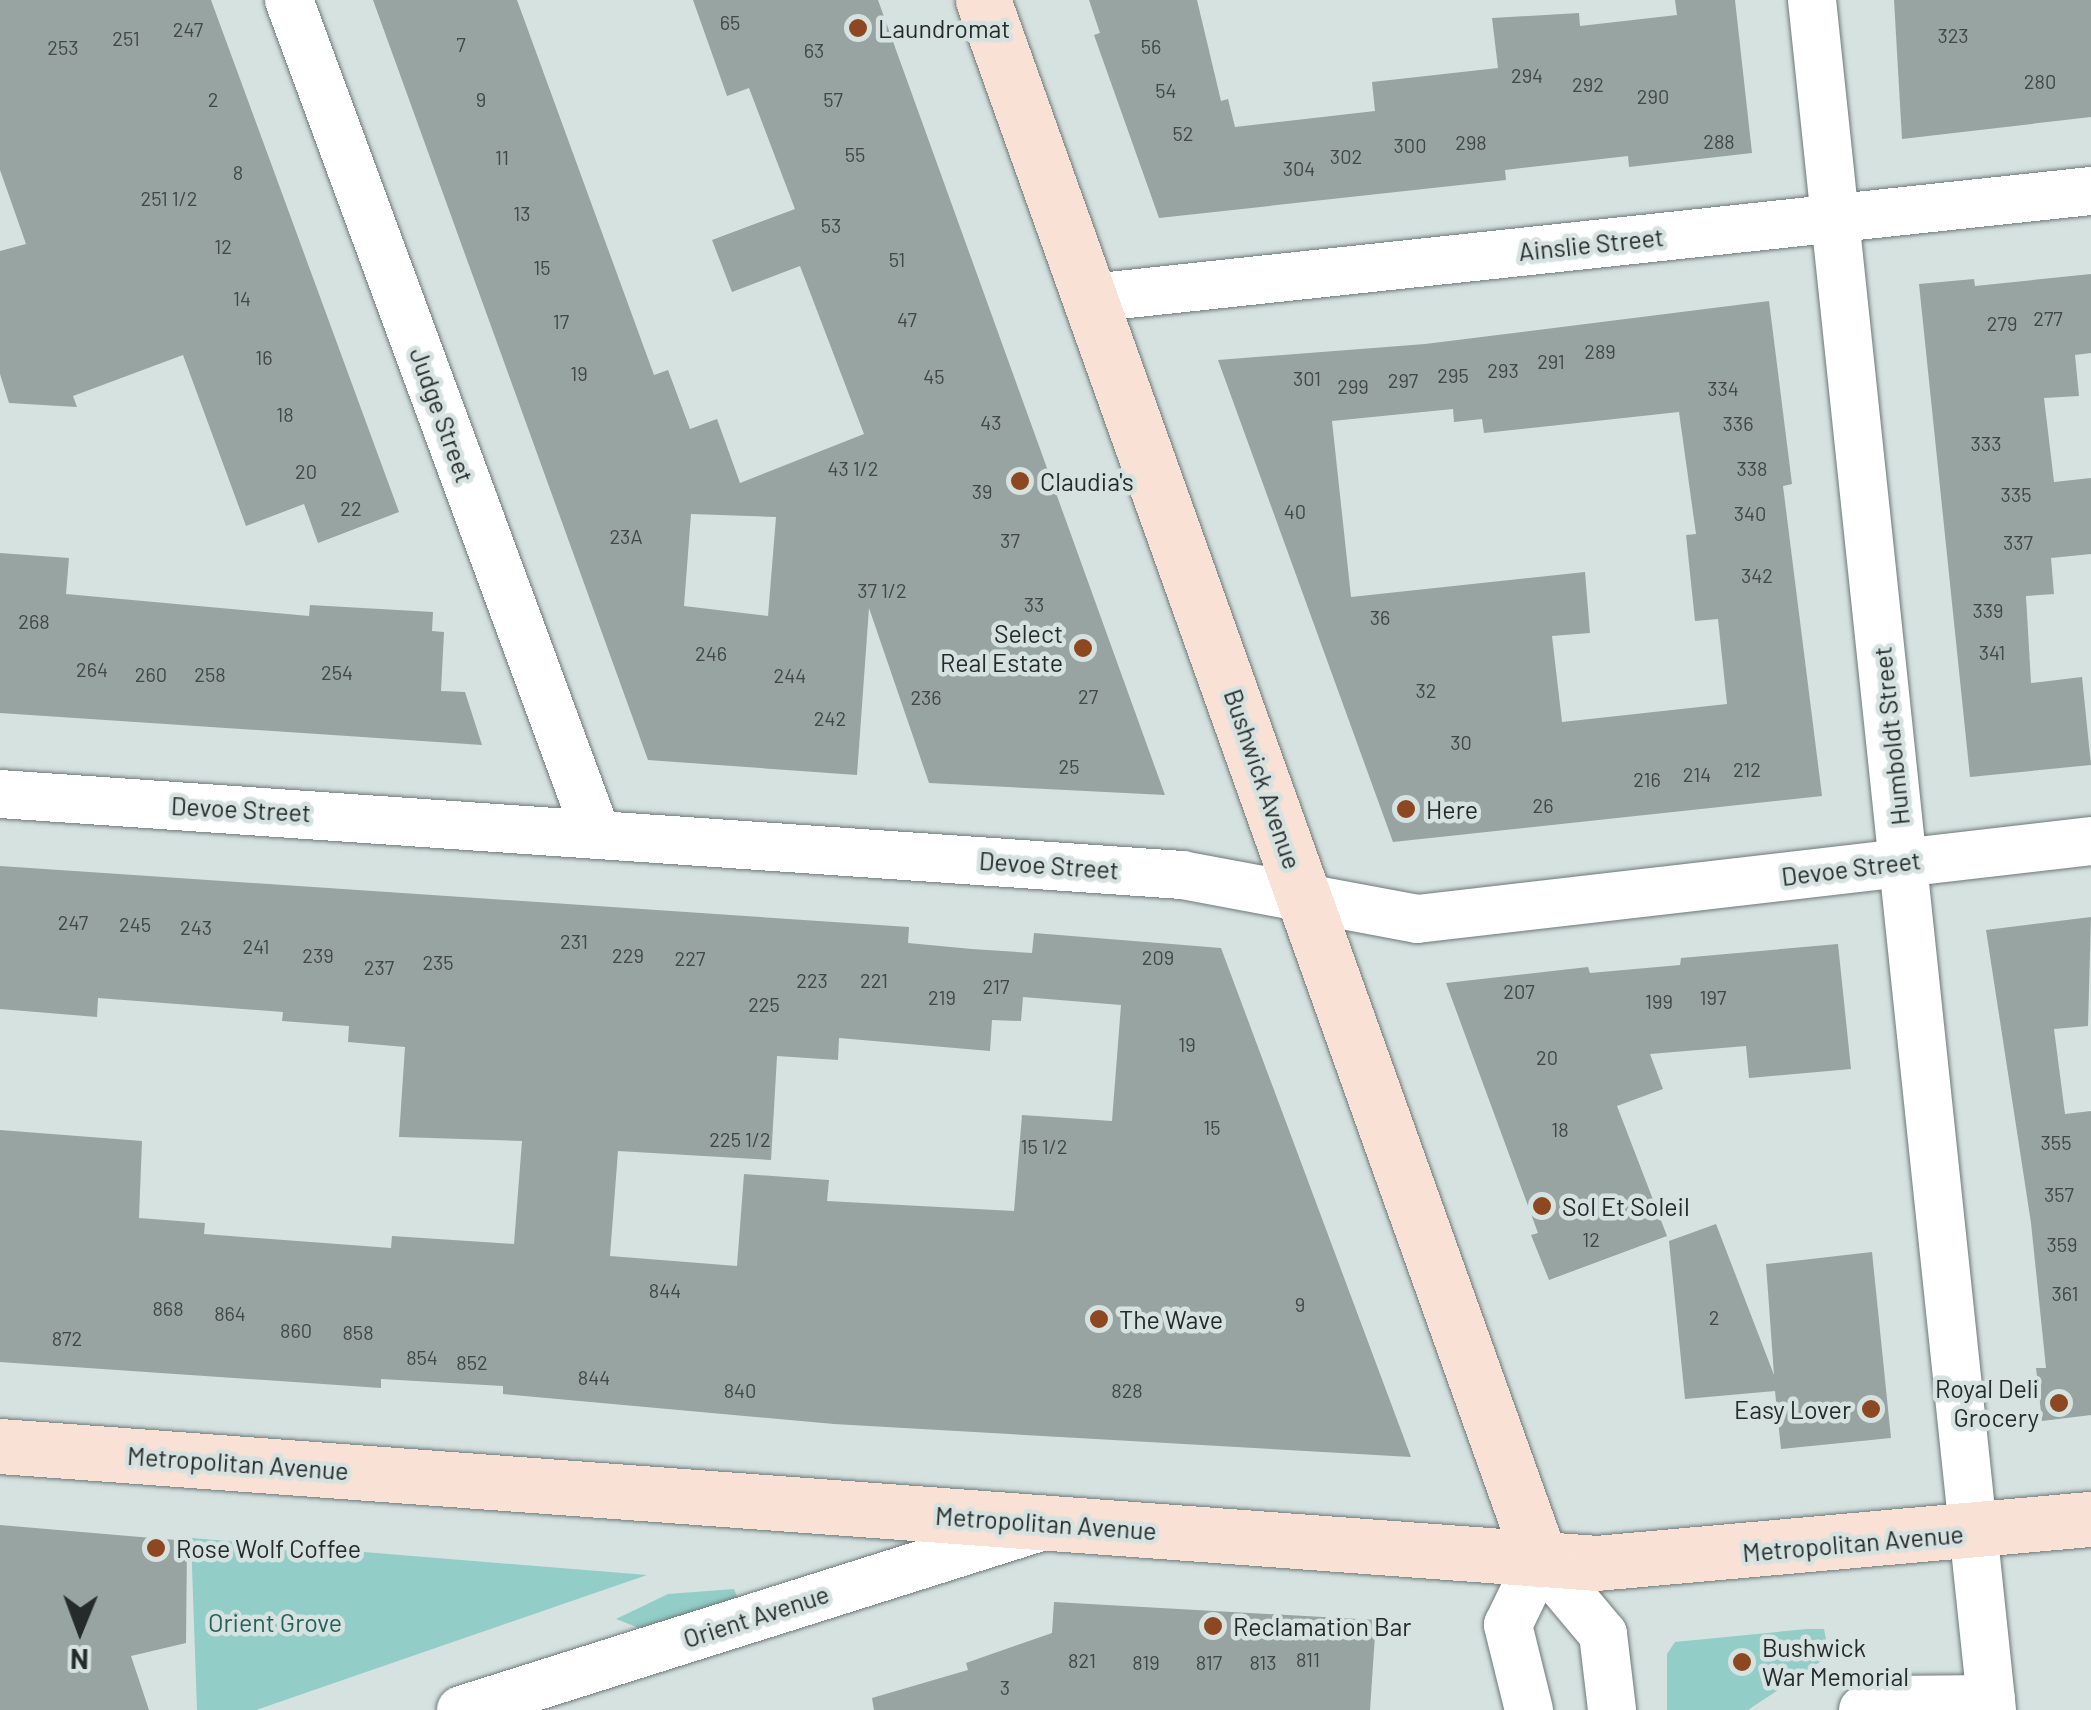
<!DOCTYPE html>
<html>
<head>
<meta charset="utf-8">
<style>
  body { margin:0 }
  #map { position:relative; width:2091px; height:1710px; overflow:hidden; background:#d5e2e0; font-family:Barlow,sans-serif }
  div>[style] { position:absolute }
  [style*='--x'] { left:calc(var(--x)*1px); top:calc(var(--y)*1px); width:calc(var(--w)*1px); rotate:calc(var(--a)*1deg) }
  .green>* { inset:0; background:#92cdc7 }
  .building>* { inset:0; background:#97a4a2 }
  .roads { filter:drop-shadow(0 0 2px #6d7978) drop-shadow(0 0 2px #6d7978) }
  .minor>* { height:48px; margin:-24px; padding:0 24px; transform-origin:24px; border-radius:24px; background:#fff }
  .secondary>* { height:55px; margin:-27.5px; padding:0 27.5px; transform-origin:27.5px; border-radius:27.5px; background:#fae1d5 }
  .dots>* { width:28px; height:28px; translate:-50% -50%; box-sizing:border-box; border:5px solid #d5e2e0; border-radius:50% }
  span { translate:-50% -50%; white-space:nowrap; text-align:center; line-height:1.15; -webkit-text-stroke:9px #d5e2e0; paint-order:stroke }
  .number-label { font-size:20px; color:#424848 }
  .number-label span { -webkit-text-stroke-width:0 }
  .poi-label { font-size:25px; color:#252a2a }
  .left { translate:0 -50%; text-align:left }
  .right { translate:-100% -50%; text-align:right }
  .street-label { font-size:25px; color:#252a2a }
  .park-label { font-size:25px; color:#27605b }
  .north { position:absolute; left:30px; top:1580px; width:100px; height:100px; -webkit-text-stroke:8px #d5e2e0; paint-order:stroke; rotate:181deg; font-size:28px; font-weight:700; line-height:40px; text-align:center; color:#252a2a }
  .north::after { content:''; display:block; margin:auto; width:35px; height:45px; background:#252a2a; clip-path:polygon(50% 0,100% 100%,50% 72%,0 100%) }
</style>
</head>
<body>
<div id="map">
  <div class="green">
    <i style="clip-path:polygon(191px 1538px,647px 1575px,256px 1710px,197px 1710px)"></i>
    <i style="clip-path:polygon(734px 1589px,738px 1599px,639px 1628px,616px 1619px,668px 1594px)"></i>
    <i style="clip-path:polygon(1807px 1629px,1824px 1629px,1829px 1656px,1748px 1710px,1667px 1710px,1667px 1654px,1675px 1642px)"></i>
  </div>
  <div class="building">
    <i style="clip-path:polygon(0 0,211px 0,399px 512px,318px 543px,304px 504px,246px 526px,183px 355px,73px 396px,77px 407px,9px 403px,0 374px,0 251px,26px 244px,0 170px)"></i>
    <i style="clip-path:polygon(evenodd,373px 0,517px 0,654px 375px,668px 370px,690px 429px,717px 419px,740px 483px,864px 434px,800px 266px,732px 292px,712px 240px,795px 209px,749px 88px,727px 96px,693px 0,878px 0,1165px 795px,929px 783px,869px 608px,857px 775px,648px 760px,373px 0,691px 514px,776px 517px,768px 616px,684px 606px,691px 514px)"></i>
    <i style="clip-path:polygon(1089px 0,1197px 0,1221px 101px,1228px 99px,1235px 127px,1375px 111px,1372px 82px,1498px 68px,1492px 18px,1579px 13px,1580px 26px,1677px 15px,1675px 0,1735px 0,1752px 153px,1629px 167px,1628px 156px,1505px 170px,1506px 180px,1159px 218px,1094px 35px,1100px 33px)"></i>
    <i style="clip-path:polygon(1894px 0,2091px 0,2091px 117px,1902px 139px)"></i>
    <i style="clip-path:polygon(2091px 274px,2091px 353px,2075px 355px,2079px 396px,2044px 398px,2054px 482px,2091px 478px,2091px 554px,2051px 558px,2054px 594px,2026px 596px,2031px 683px,2082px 677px,2091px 765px,1970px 777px,1919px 284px,1974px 279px,1975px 286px)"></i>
    <i style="clip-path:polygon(evenodd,1769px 301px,1792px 484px,1783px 486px,1822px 796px,1393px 842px,1218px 360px,1425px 344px,1769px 301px,1453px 409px,1454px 422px,1482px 419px,1484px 433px,1679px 412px,1696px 534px,1686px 535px,1695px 621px,1718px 619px,1727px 704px,1562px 722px,1552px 636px,1590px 633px,1585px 572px,1351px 597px,1332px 421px,1453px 409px)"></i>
    <i style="clip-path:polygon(0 553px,69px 558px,66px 594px,309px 616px,310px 605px,433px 612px,432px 631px,444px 632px,441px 691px,465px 692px,482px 745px,0 713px)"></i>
    <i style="clip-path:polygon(evenodd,0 866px,909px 927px,908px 943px,972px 949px,1032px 953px,1034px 933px,1221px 948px,1411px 1457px,834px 1424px,503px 1394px,503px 1386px,381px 1379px,381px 1388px,0 1362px,0 1130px,142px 1141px,139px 1218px,205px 1223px,204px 1234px,391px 1248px,392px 1236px,514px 1244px,522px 1141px,399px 1137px,405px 1047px,348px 1042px,349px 1026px,282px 1021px,283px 1012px,98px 998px,97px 1017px,0 1009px,0 866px,1023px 997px,1121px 1005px,1112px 1121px,1022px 1115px,1014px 1211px,827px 1201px,829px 1180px,744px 1174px,737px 1266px,610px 1256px,618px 1151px,771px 1160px,777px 1056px,838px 1060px,839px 1038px,990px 1051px,992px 1020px,1021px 1021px,1023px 997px)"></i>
    <i style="clip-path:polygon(2091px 917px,2088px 1026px,2054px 1029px,2065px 1114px,2091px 1111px,2091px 1415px,2042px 1421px,2036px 1368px,2046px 1368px,2031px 1223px,1986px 930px)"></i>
    <i style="clip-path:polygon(1838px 944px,1851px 1069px,1749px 1078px,1746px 1046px,1650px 1054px,1663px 1089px,1617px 1106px,1667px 1236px,1549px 1280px,1531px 1235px,1538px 1233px,1446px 983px,1588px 967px,1590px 973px,1680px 965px,1681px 958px)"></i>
    <i style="clip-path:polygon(1716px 1224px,1774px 1375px,1766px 1264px,1872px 1252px,1891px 1438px,1781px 1449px,1775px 1391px,1685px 1399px,1669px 1241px)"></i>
    <i style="clip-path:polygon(0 1525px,187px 1541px,186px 1643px,131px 1656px,149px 1710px,0 1710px)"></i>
    <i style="clip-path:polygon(1054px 1602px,1376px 1620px,1370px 1710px,874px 1710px,872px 1698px,968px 1670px,966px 1663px,1052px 1633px)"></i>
  </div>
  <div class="roads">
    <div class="minor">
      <i style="--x:289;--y:0;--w:885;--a:69.76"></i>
      <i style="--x:1812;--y:0;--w:1719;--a:83.99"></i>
      <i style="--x:1091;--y:298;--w:1006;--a:-6.11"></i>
      <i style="--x:0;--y:794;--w:1185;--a:3.92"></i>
      <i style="--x:1182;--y:875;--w:239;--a:10.6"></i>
      <i style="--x:1417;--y:919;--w:678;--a:-6.6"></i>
      <i style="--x:461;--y:1710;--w:611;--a:-17.52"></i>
      <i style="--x:1529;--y:1710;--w:88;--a:-103.9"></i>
      <i style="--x:1508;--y:1625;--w:73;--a:-64.1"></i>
      <i style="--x:1540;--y:1559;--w:98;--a:50"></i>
      <i style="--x:1603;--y:1634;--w:77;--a:83.2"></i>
      <i style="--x:1863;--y:1710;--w:29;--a:-20"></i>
      <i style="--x:1890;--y:1700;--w:101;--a:-0.6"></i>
    </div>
    <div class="secondary">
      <i style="--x:983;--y:0;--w:1656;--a:70.34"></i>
      <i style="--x:0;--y:1446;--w:1600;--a:4.19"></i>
      <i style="--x:1596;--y:1563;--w:497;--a:-5.1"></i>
    </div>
  </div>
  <div class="dots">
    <i style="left:858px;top:28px;background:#8e4821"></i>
    <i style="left:1020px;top:481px;background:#8e4821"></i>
    <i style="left:1083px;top:648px;background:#8e4821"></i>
    <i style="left:1406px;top:809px;background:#8e4821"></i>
    <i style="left:1542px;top:1206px;background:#8e4821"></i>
    <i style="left:1099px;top:1319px;background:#8e4821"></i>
    <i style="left:2059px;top:1403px;background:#8e4821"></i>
    <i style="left:1871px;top:1409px;background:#8e4821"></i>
    <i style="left:156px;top:1548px;background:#8e4821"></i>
    <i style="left:1213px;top:1626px;background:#8e4821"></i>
    <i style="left:1742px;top:1662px;background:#8e4821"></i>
  </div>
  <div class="number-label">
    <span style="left:730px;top:22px">65</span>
    <span style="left:188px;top:29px">247</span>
    <span style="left:1953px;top:35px">323</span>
    <span style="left:126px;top:38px">251</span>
    <span style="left:461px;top:44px">7</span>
    <span style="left:1151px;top:46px">56</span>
    <span style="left:63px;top:47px">253</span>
    <span style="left:814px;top:50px">63</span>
    <span style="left:1527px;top:75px">294</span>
    <span style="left:2040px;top:81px">280</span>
    <span style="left:1588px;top:84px">292</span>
    <span style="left:1166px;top:90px">54</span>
    <span style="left:1653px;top:96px">290</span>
    <span style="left:213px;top:99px">2</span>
    <span style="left:481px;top:99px">9</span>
    <span style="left:833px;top:99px">57</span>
    <span style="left:1183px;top:133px">52</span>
    <span style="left:1719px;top:141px">288</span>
    <span style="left:1471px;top:142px">298</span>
    <span style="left:1410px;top:145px">300</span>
    <span style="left:855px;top:154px">55</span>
    <span style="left:1346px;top:156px">302</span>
    <span style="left:502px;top:157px">11</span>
    <span style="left:1299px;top:168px">304</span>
    <span style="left:238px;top:172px">8</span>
    <span style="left:169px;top:198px">251 1/2</span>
    <span style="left:522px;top:213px">13</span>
    <span style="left:831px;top:225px">53</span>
    <span style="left:223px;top:246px">12</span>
    <span style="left:897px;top:259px">51</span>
    <span style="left:542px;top:267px">15</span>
    <span style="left:242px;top:298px">14</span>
    <span style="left:2048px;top:318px">277</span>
    <span style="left:907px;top:319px">47</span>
    <span style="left:561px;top:321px">17</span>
    <span style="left:2002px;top:323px">279</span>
    <span style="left:1600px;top:351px">289</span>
    <span style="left:264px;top:357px">16</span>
    <span style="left:1551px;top:361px">291</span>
    <span style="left:1503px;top:370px">293</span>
    <span style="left:579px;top:373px">19</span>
    <span style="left:1453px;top:375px">295</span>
    <span style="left:934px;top:376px">45</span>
    <span style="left:1307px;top:378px">301</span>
    <span style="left:1403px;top:380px">297</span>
    <span style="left:1353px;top:386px">299</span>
    <span style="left:1723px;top:388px">334</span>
    <span style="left:285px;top:414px">18</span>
    <span style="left:991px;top:422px">43</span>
    <span style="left:1738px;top:423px">336</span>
    <span style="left:1986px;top:443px">333</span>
    <span style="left:853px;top:468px">43 1/2</span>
    <span style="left:1752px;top:468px">338</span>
    <span style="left:306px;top:471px">20</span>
    <span style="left:982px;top:491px">39</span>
    <span style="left:2016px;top:494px">335</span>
    <span style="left:351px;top:508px">22</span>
    <span style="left:1295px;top:511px">40</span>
    <span style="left:1750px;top:513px">340</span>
    <span style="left:626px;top:536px">23A</span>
    <span style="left:1010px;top:540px">37</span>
    <span style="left:2018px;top:542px">337</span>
    <span style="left:1757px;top:575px">342</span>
    <span style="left:882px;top:590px">37 1/2</span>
    <span style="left:1034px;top:604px">33</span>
    <span style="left:1988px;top:610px">339</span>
    <span style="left:1380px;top:617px">36</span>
    <span style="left:34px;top:621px">268</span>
    <span style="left:1992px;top:652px">341</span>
    <span style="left:711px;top:653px">246</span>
    <span style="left:92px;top:669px">264</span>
    <span style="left:337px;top:672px">254</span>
    <span style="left:151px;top:674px">260</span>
    <span style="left:210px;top:674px">258</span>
    <span style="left:790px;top:675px">244</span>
    <span style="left:1426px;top:690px">32</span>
    <span style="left:1088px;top:696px">27</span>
    <span style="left:926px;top:697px">236</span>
    <span style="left:830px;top:718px">242</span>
    <span style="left:1461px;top:742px">30</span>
    <span style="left:1069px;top:766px">25</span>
    <span style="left:1747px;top:769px">212</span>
    <span style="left:1697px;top:774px">214</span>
    <span style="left:1647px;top:779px">216</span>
    <span style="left:1543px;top:805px">26</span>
    <span style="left:73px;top:922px">247</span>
    <span style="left:135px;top:924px">245</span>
    <span style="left:196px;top:927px">243</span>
    <span style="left:574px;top:941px">231</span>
    <span style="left:256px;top:946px">241</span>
    <span style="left:318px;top:955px">239</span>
    <span style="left:628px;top:955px">229</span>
    <span style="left:1158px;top:957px">209</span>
    <span style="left:690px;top:958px">227</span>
    <span style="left:438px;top:962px">235</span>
    <span style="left:379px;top:967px">237</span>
    <span style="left:812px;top:980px">223</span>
    <span style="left:874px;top:980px">221</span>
    <span style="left:996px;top:986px">217</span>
    <span style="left:1519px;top:991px">207</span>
    <span style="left:942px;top:997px">219</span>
    <span style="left:1713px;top:997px">197</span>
    <span style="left:1659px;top:1001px">199</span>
    <span style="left:764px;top:1004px">225</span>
    <span style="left:1187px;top:1044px">19</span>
    <span style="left:1547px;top:1057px">20</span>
    <span style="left:1212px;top:1127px">15</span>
    <span style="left:1560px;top:1129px">18</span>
    <span style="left:740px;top:1139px">225 1/2</span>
    <span style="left:2056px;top:1142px">355</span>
    <span style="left:1044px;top:1146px">15 1/2</span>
    <span style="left:2059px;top:1194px">357</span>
    <span style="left:1591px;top:1239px">12</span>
    <span style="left:2062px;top:1244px">359</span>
    <span style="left:665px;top:1290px">844</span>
    <span style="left:2065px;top:1293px">361</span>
    <span style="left:1300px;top:1304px">9</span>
    <span style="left:168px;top:1308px">868</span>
    <span style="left:230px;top:1313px">864</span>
    <span style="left:1714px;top:1317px">2</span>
    <span style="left:296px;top:1330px">860</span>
    <span style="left:358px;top:1332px">858</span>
    <span style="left:67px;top:1338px">872</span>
    <span style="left:422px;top:1357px">854</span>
    <span style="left:472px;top:1362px">852</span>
    <span style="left:594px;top:1377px">844</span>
    <span style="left:740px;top:1390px">840</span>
    <span style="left:1127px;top:1390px">828</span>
    <span style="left:1308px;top:1659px">811</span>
    <span style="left:1082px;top:1660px">821</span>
    <span style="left:1146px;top:1662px">819</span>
    <span style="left:1209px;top:1662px">817</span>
    <span style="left:1263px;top:1662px">813</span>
    <span style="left:1005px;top:1687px">3</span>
  </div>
  <div class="poi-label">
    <span class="left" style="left:878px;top:28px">Laundromat</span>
    <span class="left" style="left:1040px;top:481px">Claudia's</span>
    <span class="right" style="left:1063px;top:648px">Select<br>Real Estate</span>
    <span class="left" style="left:1426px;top:809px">Here</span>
    <span class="left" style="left:1562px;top:1206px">Sol Et Soleil</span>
    <span class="left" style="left:1119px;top:1319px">The Wave</span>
    <span class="right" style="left:2039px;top:1403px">Royal Deli<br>Grocery</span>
    <span class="right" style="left:1851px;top:1409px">Easy Lover</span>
    <span class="left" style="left:176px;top:1548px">Rose Wolf Coffee</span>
    <span class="left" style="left:1233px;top:1626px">Reclamation Bar</span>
    <span class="left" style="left:1762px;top:1662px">Bushwick<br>War Memorial</span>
  </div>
  <div class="street-label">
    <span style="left:1591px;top:244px;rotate:-6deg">Ainslie Street</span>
    <span style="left:442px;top:415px;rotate:70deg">Judge Street</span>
    <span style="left:1891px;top:736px;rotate:-96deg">Humboldt Street</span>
    <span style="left:1263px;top:779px;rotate:71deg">Bushwick Avenue</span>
    <span style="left:241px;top:809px;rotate:3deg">Devoe Street</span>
    <span style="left:1049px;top:865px;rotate:4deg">Devoe Street</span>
    <span style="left:1851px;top:868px;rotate:-7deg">Devoe Street</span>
    <span style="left:238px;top:1463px;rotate:4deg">Metropolitan Avenue</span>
    <span style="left:1046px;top:1523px;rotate:4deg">Metropolitan Avenue</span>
    <span style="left:1853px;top:1543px;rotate:-5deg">Metropolitan Avenue</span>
    <span style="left:756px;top:1616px;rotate:-18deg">Orient Avenue</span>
  </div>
  <div class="park-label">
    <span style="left:275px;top:1622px">Orient Grove</span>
  </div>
  <div class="north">N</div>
</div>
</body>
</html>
